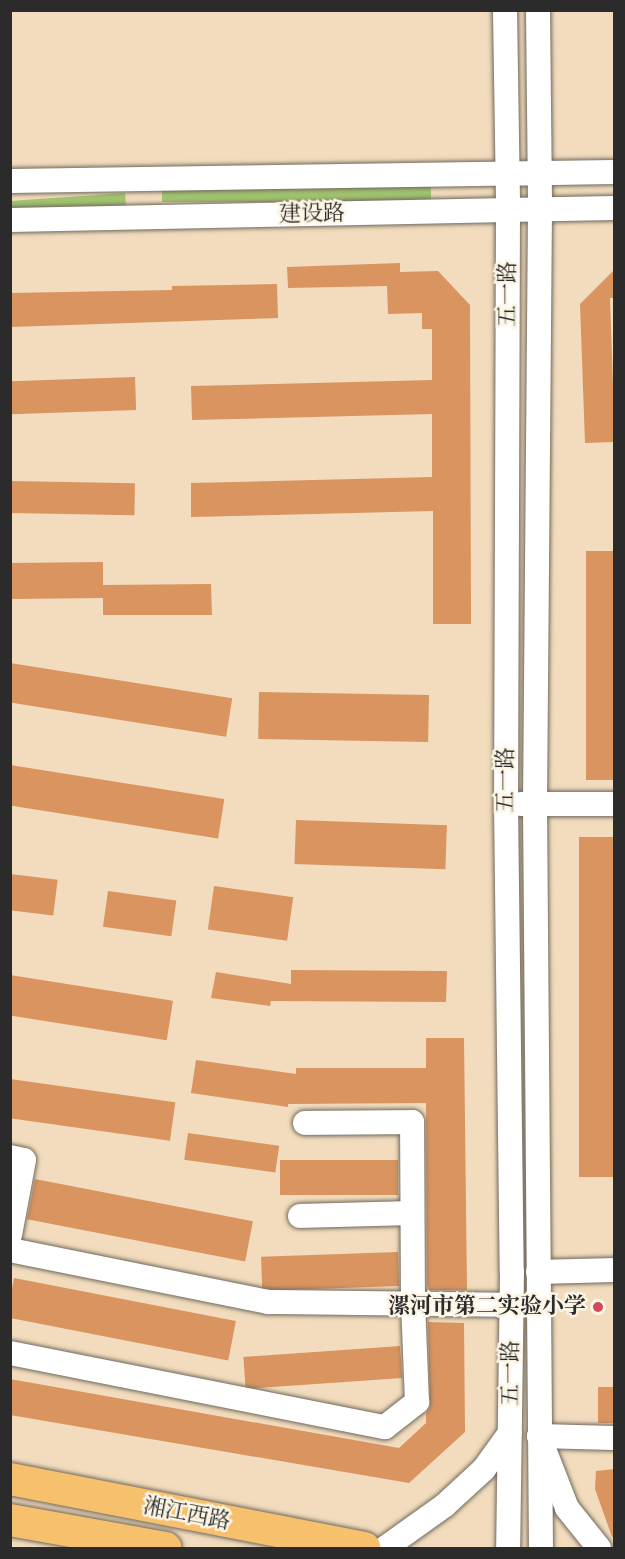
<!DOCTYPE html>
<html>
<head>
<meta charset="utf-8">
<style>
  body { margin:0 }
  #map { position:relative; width:625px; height:1559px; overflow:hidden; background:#f2dcbd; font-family:"IM FELL DW Pica","Noto Serif SC",serif }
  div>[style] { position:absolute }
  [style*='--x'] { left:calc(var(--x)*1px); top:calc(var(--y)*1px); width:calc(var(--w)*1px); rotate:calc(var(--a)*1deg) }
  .green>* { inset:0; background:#a1c46e; transform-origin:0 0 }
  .building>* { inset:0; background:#d99460; transform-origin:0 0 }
  .roads { filter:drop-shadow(0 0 2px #71695e) drop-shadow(0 0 2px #71695e) }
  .minor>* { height:24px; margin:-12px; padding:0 12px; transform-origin:12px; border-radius:12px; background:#fff }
  .major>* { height:32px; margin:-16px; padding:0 16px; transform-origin:16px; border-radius:16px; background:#f7c06c }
  .dots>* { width:16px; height:16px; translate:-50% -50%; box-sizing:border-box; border:3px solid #fcf5e5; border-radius:50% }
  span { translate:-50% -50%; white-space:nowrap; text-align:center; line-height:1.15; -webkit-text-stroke:5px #fcf5e5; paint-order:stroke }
  .street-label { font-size:22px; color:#2b2b2b }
  .poi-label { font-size:22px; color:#2b2b2b; font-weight:700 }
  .right { translate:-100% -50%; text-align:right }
  .frame { position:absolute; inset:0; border:12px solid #2b2b2b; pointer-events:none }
</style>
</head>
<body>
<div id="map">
  <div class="green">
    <i style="left:431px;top:186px;width:16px;height:269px;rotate:90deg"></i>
    <i style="left:125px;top:193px;width:15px;height:115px;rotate:86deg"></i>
  </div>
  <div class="building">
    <i style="clip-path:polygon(400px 263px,400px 272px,438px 271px,470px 305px,471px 624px,433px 624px,433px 511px,191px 517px,191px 483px,432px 477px,432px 414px,192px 420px,191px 386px,432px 380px,432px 329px,422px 329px,422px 313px,388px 314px,387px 286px,288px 288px,287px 267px)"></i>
    <i style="clip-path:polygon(615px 269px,615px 298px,610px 298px,615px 442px,585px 443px,580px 304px)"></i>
    <i style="clip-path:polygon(277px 284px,278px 318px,10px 327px,10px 293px,172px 290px,172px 286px)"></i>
    <i style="left:135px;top:377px;width:33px;height:125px;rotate:88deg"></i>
    <i style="left:10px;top:481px;width:125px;height:32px;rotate:1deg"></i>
    <i style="left:586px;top:551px;width:29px;height:229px"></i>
    <i style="clip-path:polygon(103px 562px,103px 585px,211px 584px,212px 615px,103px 615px,103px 598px,10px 599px,10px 563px)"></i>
    <i style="left:10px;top:663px;width:225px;height:39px;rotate:9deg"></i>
    <i style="left:259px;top:692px;width:170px;height:47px;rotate:1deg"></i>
    <i style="left:10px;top:765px;width:217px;height:40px;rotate:9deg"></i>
    <i style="left:296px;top:820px;width:151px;height:44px;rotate:2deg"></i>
    <i style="left:579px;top:837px;width:36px;height:340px"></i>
    <i style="left:10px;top:874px;width:48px;height:36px;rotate:7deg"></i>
    <i style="left:214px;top:886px;width:80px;height:44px;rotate:8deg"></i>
    <i style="left:108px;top:891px;width:69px;height:36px;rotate:8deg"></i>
    <i style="clip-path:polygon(291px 970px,447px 971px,446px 1002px,271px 1001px,270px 1006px,211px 998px,216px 972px,291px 984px)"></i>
    <i style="left:10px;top:975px;width:165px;height:40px;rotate:9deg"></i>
    <i style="clip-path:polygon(426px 1038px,464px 1038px,467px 1290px,429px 1290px,427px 1286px,426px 1103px,288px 1104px,288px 1107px,191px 1093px,196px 1060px,296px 1074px,296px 1068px,426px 1068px)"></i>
    <i style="left:10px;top:1079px;width:167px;height:39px;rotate:8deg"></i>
    <i style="left:188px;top:1133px;width:92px;height:27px;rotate:8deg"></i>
    <i style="left:398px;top:1160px;width:35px;height:118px;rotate:90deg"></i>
    <i style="left:35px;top:1179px;width:222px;height:41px;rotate:11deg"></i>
    <i style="left:398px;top:1252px;width:34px;height:137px;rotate:88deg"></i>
    <i style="left:14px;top:1278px;width:226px;height:40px;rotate:11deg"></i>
    <i style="clip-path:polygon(428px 1322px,464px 1323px,465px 1432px,409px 1483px,10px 1415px,10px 1379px,399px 1448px,426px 1423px,426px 1413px,430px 1407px)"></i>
    <i style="left:400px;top:1346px;width:32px;height:157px;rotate:86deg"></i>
    <i style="left:598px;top:1387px;width:17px;height:36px"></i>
    <i style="clip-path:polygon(615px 1469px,615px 1537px,612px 1537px,595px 1489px,596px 1471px)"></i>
  </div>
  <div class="roads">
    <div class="minor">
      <i style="--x:505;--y:10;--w:200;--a:89.1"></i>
      <i style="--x:508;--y:210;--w:594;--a:90.19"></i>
      <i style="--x:506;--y:804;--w:468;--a:89.3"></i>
      <i style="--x:512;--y:1272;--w:276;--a:90.8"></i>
      <i style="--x:538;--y:10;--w:199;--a:89.4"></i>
      <i style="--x:540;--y:209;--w:595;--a:90.48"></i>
      <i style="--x:535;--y:804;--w:744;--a:89.54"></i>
      <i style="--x:10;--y:181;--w:604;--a:-0.85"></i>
      <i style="--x:10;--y:220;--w:604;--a:-1.14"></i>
      <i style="--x:521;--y:804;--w:93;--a:0"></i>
      <i style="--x:10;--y:1157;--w:14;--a:12"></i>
      <i style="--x:24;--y:1160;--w:76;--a:100.6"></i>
      <i style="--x:300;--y:1216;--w:111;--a:-1.5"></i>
      <i style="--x:10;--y:1250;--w:263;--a:11.4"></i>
      <i style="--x:268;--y:1302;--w:243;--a:0.7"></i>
      <i style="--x:538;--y:1272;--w:76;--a:-1.5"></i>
      <i style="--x:10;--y:1353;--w:382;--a:11.2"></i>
      <i style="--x:385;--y:1427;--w:41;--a:-38"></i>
      <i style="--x:417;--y:1402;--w:98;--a:-92.3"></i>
      <i style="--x:413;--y:1304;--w:182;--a:-90.3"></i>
      <i style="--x:412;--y:1122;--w:107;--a:179.5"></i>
      <i style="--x:385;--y:1548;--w:74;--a:-35.6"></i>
      <i style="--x:445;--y:1505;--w:53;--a:-42.7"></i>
      <i style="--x:484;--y:1469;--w:44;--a:-54.2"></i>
      <i style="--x:599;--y:1548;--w:51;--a:-128.7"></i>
      <i style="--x:567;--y:1508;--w:77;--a:-111.3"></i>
      <i style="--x:539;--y:1436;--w:75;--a:1.5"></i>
    </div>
    <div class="major">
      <i style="--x:10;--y:1479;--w:361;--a:11"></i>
      <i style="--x:10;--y:1520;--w:158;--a:10.2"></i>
    </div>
  </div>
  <div class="dots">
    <i style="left:598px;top:1307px;background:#d1495b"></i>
  </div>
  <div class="street-label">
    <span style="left:312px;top:214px;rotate:-1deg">建设路</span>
    <span style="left:508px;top:294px;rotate:-90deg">五一路</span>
    <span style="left:506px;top:780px;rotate:-90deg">五一路</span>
    <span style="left:511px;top:1373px;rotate:-90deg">五一路</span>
    <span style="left:187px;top:1514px;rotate:11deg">湘江西路</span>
  </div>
  <div class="poi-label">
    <span class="right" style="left:586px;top:1307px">漯河市第二实验小学</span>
  </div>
  <div class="frame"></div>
</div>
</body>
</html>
